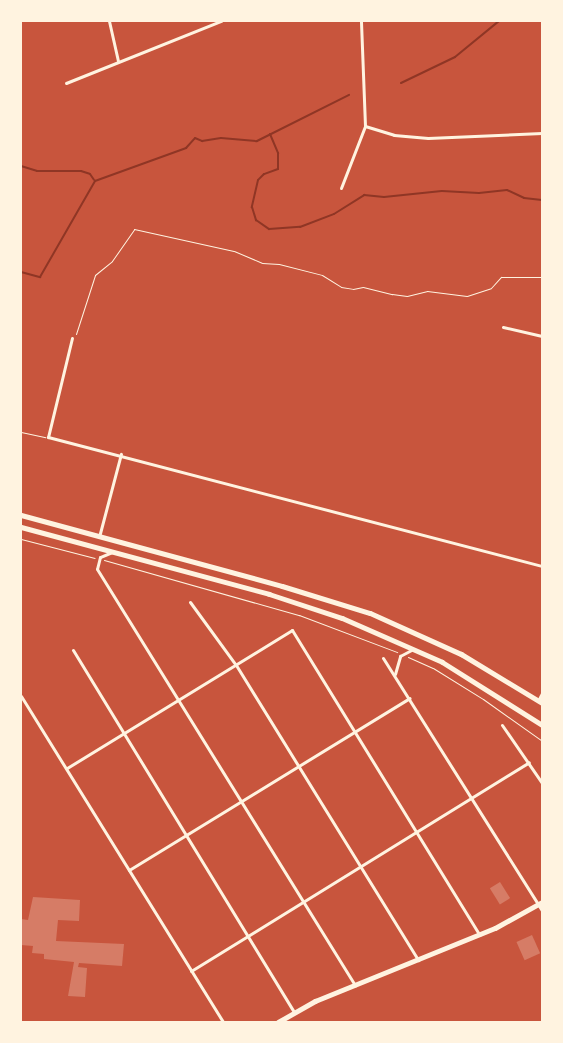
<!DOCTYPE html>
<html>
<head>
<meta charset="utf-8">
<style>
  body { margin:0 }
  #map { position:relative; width:563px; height:1043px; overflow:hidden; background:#c8553d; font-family:Roboto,sans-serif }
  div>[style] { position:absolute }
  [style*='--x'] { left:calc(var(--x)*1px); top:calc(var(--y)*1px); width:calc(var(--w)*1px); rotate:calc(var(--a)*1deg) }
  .stream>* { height:2px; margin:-1px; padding:0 1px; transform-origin:1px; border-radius:1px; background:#8f3625 }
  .building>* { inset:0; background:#d67c66; transform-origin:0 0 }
  .path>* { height:1px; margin:-0.5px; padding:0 0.5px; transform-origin:0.5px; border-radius:0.5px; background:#fff3e0 }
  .minor>* { height:3px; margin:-1.5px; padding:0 1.5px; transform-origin:1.5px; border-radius:1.5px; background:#fff3e0 }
  .primary>* { height:5px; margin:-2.5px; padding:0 2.5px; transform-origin:2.5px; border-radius:2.5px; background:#fff3e0 }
  .trunk>* { height:5px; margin:-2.5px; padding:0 2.5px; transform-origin:2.5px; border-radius:2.5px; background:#fff3e0 }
  span { translate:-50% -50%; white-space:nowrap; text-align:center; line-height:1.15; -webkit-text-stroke:4px #fff3e0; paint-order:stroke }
  .frame { position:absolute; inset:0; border:22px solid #fff3e0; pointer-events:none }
</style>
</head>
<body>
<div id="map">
  <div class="stream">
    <i style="--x:401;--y:83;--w:60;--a:-25.7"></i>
    <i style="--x:455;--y:57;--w:57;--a:-39.3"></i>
    <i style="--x:270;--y:134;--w:21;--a:67"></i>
    <i style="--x:278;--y:153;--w:16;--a:90"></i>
    <i style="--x:278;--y:169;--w:15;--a:160"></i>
    <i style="--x:264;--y:174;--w:8;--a:135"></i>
    <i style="--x:258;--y:180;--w:28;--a:103"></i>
    <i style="--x:252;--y:207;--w:14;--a:73"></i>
    <i style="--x:256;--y:220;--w:16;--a:35"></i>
    <i style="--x:269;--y:229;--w:31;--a:-4"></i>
    <i style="--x:300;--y:227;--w:36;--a:-21"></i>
    <i style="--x:334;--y:214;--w:36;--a:-32"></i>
    <i style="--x:364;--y:195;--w:20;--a:6"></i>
    <i style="--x:384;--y:197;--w:58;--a:-5.9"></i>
    <i style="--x:442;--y:191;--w:37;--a:3"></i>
    <i style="--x:479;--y:193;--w:28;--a:-6"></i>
    <i style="--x:507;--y:190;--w:19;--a:25"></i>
    <i style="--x:524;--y:198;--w:18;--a:6"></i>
    <i style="--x:21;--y:166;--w:17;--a:17"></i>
    <i style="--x:37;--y:171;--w:44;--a:0"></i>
    <i style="--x:81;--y:171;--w:9;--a:18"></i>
    <i style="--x:90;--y:174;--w:7;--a:56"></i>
    <i style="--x:21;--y:272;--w:20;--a:15"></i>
    <i style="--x:40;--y:277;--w:111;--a:-60.2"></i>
    <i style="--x:95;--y:181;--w:97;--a:-19.9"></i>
    <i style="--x:186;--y:148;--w:13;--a:-48"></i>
    <i style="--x:195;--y:138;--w:8;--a:23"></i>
    <i style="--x:202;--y:141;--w:19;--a:-9"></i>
    <i style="--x:221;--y:138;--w:36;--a:5"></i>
    <i style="--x:257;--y:141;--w:103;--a:-26.6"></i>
  </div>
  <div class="building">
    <i style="left:500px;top:882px;width:19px;height:12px;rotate:58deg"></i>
    <i style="clip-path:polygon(33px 897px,80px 900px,79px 921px,58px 920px,56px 941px,124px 944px,122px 966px,79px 963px,78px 967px,87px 968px,85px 997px,68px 996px,74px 962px,44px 959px,44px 954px,32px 953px,33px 946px,21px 945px,21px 919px,28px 920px)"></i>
    <i style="left:532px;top:935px;width:20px;height:17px;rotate:66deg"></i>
  </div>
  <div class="path">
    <i style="--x:76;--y:334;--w:62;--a:-72.1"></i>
    <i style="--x:95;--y:275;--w:22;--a:-39"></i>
    <i style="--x:112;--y:261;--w:39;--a:-55"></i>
    <i style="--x:134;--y:229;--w:102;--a:12.4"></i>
    <i style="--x:234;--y:251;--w:30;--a:23"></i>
    <i style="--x:262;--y:263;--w:17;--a:3"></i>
    <i style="--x:279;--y:264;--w:44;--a:14.3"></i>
    <i style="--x:322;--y:275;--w:22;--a:32"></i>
    <i style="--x:341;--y:287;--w:12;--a:9"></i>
    <i style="--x:353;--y:289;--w:10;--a:-11"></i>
    <i style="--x:363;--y:287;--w:30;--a:14"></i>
    <i style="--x:392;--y:294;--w:15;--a:8"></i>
    <i style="--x:407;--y:296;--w:21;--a:-14"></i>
    <i style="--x:427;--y:291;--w:40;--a:7.1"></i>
    <i style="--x:467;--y:296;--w:25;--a:-18"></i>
    <i style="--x:491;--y:288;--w:15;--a:-48"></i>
    <i style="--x:501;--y:277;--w:41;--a:0"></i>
    <i style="--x:21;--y:432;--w:25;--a:12"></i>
    <i style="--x:21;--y:539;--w:76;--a:14.4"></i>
    <i style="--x:104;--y:560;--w:203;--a:15.8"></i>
    <i style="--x:299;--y:615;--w:105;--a:20.7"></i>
    <i style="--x:408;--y:657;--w:27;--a:24"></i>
    <i style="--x:433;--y:668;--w:59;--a:31.8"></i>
    <i style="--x:483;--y:699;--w:72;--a:35.4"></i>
  </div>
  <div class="minor">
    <i style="--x:109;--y:21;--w:41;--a:77.3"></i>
    <i style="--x:66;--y:83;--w:167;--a:-21.8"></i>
    <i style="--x:365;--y:126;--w:30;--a:17"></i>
    <i style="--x:394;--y:135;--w:34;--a:5"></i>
    <i style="--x:428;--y:138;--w:114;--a:-2.5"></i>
    <i style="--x:341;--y:188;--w:66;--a:-68.8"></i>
    <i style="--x:365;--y:126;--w:105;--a:-92.2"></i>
    <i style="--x:503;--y:327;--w:40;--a:13"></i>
    <i style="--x:72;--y:338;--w:102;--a:103.6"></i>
    <i style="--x:48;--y:437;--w:511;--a:14.64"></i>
    <i style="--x:99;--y:537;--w:86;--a:-75.2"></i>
    <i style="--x:112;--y:552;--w:13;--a:157"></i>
    <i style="--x:100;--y:557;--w:12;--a:104"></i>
    <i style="--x:97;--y:569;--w:490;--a:58.2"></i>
    <i style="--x:190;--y:602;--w:78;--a:53.9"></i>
    <i style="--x:236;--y:665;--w:347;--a:58.3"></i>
    <i style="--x:73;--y:650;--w:424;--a:58.6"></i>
    <i style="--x:383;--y:658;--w:298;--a:57.8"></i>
    <i style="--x:395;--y:674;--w:19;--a:-74"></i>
    <i style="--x:400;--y:656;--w:15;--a:-28"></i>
    <i style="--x:21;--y:696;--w:384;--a:58.2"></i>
    <i style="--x:538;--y:701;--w:9;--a:-63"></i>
    <i style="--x:502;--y:725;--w:70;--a:55.4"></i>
    <i style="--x:67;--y:768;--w:264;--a:-31.5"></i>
    <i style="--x:292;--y:630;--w:358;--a:58.4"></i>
    <i style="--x:129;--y:870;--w:329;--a:-31.5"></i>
    <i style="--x:191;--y:971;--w:397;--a:-31.7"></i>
  </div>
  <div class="primary">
    <i style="--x:278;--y:1022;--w:43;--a:-29.6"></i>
    <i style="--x:315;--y:1001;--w:194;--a:-22.1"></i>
    <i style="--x:495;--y:928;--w:54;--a:-29"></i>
  </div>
  <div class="trunk">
    <i style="--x:21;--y:515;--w:270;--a:15.2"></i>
    <i style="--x:282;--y:586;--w:92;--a:17.1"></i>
    <i style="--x:370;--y:613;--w:100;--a:24.3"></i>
    <i style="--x:461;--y:654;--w:95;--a:31.2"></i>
    <i style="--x:21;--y:527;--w:257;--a:15.1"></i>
    <i style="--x:269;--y:594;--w:77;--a:18.2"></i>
    <i style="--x:342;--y:618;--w:109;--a:23.7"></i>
    <i style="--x:442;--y:662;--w:118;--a:32.2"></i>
  </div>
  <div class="frame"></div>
</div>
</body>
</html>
